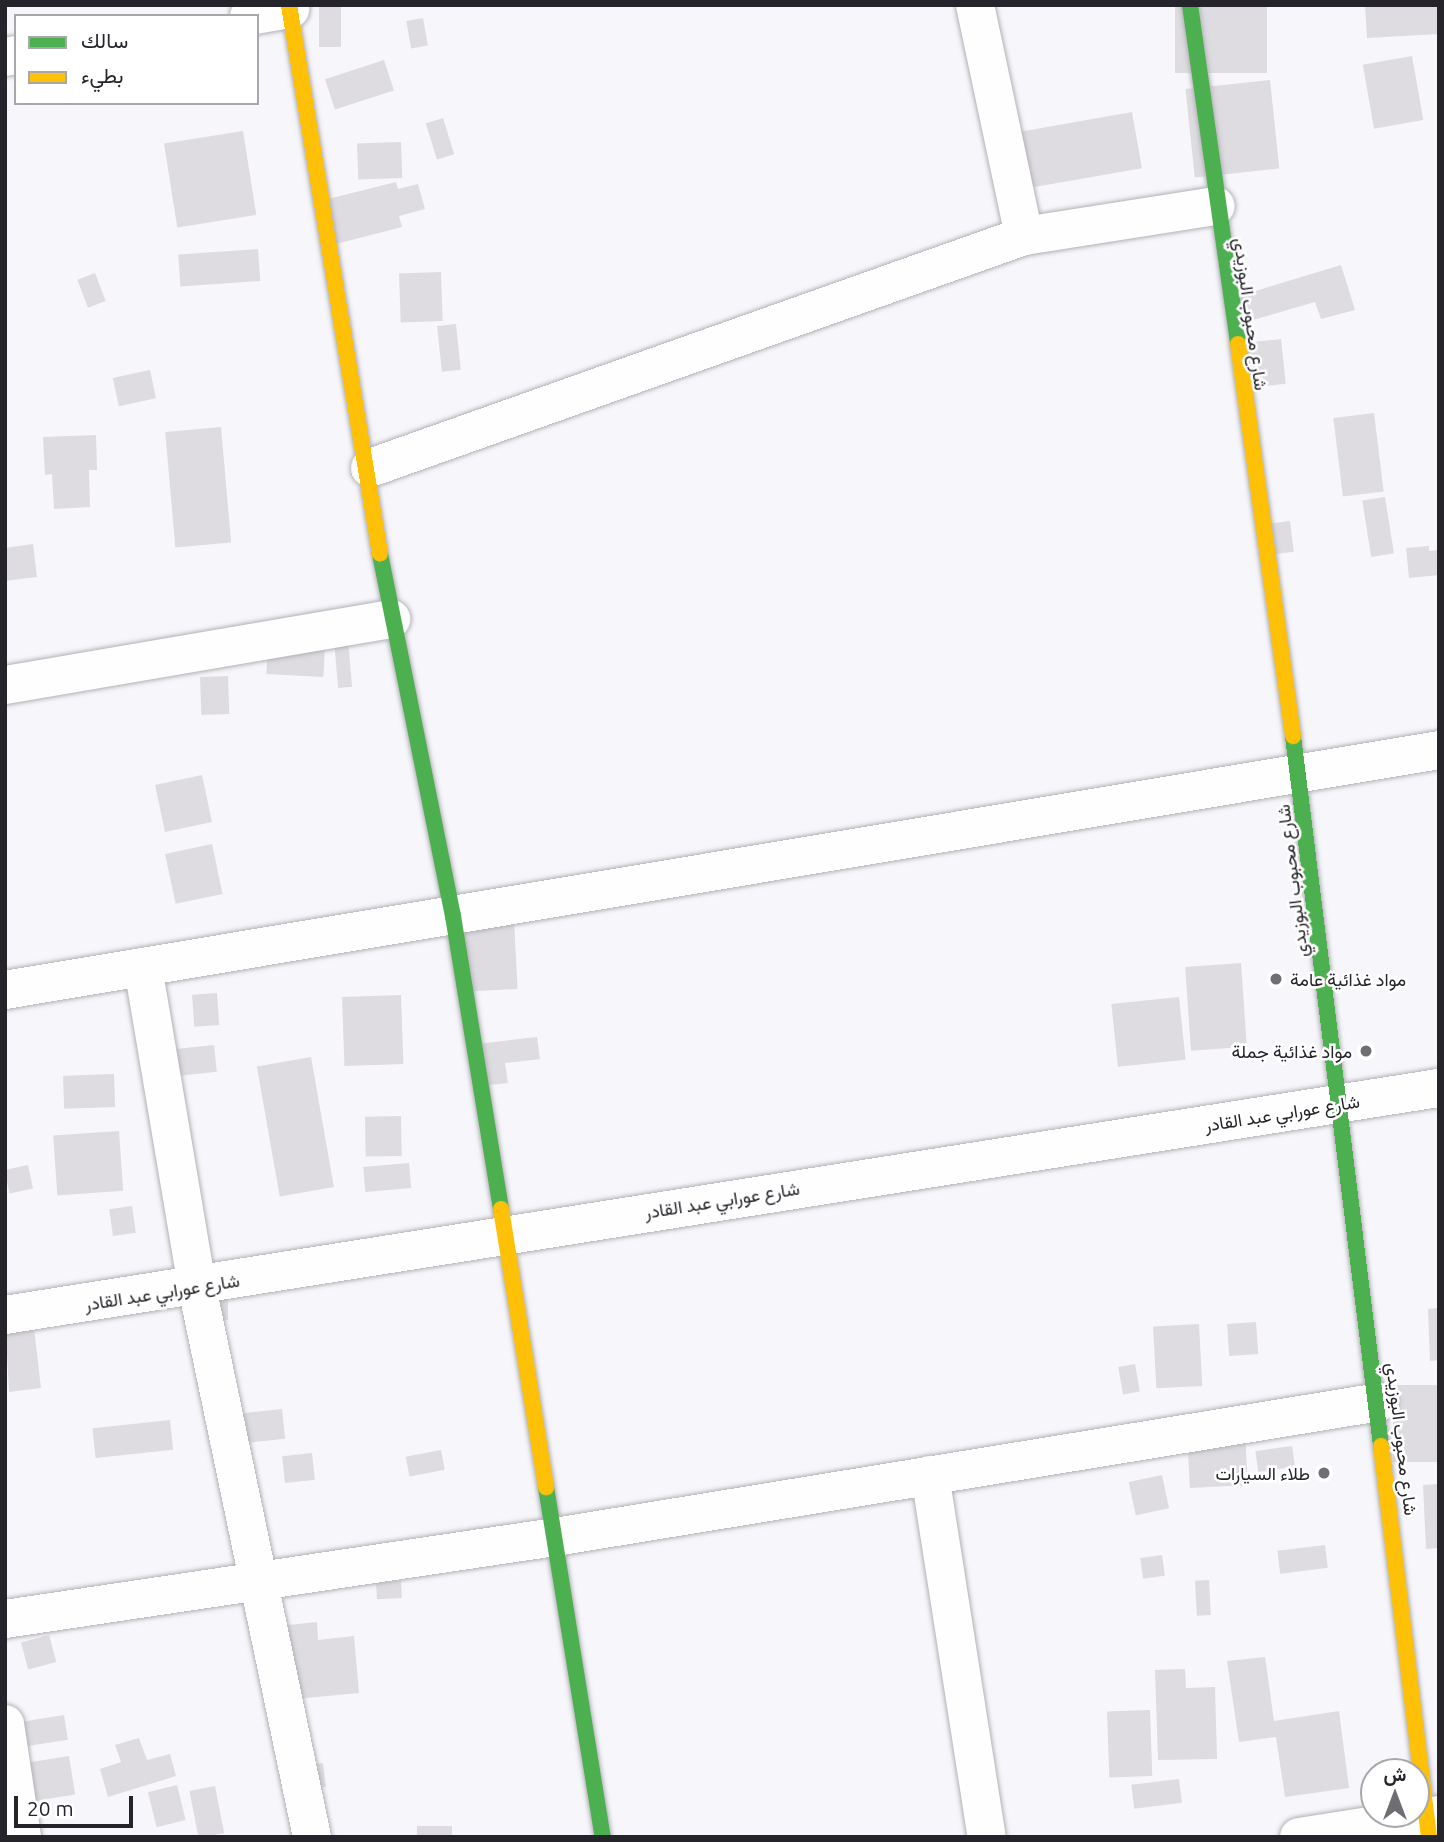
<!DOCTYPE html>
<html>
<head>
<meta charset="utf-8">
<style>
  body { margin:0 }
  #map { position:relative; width:1444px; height:1842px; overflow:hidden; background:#f6f6fb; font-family:Ubuntu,Vazirmatn,sans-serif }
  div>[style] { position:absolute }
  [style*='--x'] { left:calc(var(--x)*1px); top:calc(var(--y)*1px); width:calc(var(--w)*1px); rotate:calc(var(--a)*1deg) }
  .building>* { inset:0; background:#dedce1; transform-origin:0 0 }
  .roads { filter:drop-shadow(0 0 2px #b2b2b6) drop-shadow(0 0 2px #b2b2b6) }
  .street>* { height:38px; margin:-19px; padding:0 19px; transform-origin:19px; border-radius:19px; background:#fefefe }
  .fast>* { height:16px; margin:-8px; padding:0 8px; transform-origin:8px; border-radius:8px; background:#4caf50 }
  .slow>* { height:16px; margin:-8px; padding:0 8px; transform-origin:8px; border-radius:8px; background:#ffc107 }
  .dots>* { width:19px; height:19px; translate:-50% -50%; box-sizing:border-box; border:4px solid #fff; border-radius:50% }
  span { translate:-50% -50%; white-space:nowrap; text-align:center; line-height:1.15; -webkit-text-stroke:5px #fff; paint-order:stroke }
  .street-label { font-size:18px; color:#25242a }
  .poi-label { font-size:18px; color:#25242a }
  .left { translate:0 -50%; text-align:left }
  .right { translate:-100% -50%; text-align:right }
  .frame { position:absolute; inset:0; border:7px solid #25242a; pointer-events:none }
  .legend { position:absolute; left:14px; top:14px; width:245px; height:91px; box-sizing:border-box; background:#fff; border:2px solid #a8a7aa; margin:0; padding:9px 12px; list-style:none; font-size:21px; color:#25242a }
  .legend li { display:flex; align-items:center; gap:14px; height:35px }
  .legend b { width:35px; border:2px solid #a8a7aa }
  .north { position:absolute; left:1360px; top:1758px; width:70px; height:70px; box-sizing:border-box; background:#fff; border:2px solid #a8a7aa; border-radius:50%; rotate:0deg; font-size:19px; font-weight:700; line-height:28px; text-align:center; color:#25242a }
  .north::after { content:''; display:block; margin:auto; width:24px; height:32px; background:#6e6e73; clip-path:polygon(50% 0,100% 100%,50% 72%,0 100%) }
  .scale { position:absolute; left:14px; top:1796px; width:119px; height:32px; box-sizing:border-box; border:4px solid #25242a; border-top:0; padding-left:9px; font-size:21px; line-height:24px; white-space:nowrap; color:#25242a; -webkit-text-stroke:5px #fff; paint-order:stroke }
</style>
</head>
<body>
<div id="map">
  <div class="building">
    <i style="left:319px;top:5px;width:22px;height:42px"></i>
    <i style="left:1175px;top:5px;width:92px;height:68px"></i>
    <i style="clip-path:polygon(1365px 5px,1439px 5px,1439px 34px,1367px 38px)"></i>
    <i style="left:423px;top:18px;width:28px;height:17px;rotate:80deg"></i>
    <i style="left:1412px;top:56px;width:65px;height:50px;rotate:80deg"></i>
    <i style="left:384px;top:60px;width:32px;height:62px;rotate:72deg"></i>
    <i style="left:1270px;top:80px;width:89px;height:85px;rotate:84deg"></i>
    <i style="left:1132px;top:112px;width:57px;height:122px;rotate:80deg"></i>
    <i style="left:443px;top:118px;width:38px;height:18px;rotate:73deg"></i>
    <i style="left:243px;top:131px;width:85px;height:80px;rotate:81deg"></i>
    <i style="left:401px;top:142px;width:36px;height:44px;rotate:88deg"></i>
    <i style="clip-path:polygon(396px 182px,398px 189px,418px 184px,425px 209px,399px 216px,402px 227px,336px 244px,324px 200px)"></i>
    <i style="left:258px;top:249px;width:32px;height:80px;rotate:86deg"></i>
    <i style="clip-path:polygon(1341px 265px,1355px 310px,1321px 319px,1315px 302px,1236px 325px,1229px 299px)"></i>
    <i style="left:441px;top:272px;width:49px;height:42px;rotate:88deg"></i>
    <i style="left:95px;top:273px;width:30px;height:19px;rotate:69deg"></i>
    <i style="left:456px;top:324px;width:46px;height:19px;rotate:84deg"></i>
    <i style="left:1281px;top:339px;width:45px;height:41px;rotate:84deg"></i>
    <i style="left:150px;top:370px;width:29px;height:38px;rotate:78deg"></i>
    <i style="left:1374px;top:413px;width:79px;height:41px;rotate:83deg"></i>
    <i style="left:221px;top:427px;width:116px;height:56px;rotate:85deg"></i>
    <i style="clip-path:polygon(96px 435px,97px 470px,89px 470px,90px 507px,54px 509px,52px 474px,45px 475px,43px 437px)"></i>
    <i style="left:1385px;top:497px;width:57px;height:23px;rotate:81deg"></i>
    <i style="left:1290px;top:521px;width:31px;height:25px;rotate:83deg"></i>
    <i style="clip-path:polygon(33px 544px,37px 577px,5px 581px,5px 548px)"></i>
    <i style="clip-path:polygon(1429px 546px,1429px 551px,1439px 550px,1439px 575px,1409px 578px,1406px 548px)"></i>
    <i style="left:348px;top:640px;width:47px;height:14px;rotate:85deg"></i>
    <i style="left:268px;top:644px;width:57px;height:30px;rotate:3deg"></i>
    <i style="left:228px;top:676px;width:38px;height:28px;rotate:88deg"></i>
    <i style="left:202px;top:775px;width:48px;height:48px;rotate:78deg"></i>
    <i style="left:212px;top:844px;width:51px;height:48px;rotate:78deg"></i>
    <i style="left:514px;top:921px;width:68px;height:59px;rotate:87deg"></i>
    <i style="left:1241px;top:963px;width:84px;height:56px;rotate:86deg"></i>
    <i style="left:217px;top:993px;width:32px;height:25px;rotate:86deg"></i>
    <i style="left:401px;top:995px;width:69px;height:59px;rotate:88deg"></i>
    <i style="left:1179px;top:997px;width:63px;height:68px;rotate:84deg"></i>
    <i style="clip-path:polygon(537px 1037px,540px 1059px,505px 1063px,508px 1083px,473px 1087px,468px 1045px)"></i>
    <i style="left:214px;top:1045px;width:27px;height:58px;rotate:84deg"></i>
    <i style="left:311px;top:1057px;width:132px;height:55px;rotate:80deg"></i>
    <i style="left:114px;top:1074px;width:33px;height:51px;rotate:88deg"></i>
    <i style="left:401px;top:1116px;width:40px;height:36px;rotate:89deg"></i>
    <i style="left:119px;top:1131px;width:60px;height:66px;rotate:86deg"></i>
    <i style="left:409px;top:1163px;width:25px;height:46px;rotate:85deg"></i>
    <i style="left:28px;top:1165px;width:24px;height:24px;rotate:78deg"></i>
    <i style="left:132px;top:1206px;width:27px;height:23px;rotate:82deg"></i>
    <i style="clip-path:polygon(228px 1288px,228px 1320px,204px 1321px)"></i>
    <i style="clip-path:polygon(1439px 1308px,1439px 1360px,1430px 1361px,1428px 1309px)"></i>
    <i style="clip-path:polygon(32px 1311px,41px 1388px,9px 1392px,5px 1314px)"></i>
    <i style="left:1256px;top:1322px;width:32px;height:29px;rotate:86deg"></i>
    <i style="left:1199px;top:1324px;width:62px;height:46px;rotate:87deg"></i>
    <i style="left:1135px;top:1364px;width:28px;height:17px;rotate:80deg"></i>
    <i style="left:1439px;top:1385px;width:77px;height:46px;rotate:90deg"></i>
    <i style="left:282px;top:1409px;width:30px;height:66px;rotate:84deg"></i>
    <i style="left:170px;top:1420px;width:30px;height:78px;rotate:84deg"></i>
    <i style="left:1245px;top:1431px;width:54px;height:58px;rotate:87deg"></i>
    <i style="left:1292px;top:1446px;width:21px;height:37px;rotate:82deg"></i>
    <i style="left:441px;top:1450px;width:20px;height:36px;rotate:79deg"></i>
    <i style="left:312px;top:1453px;width:27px;height:30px;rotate:84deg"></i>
    <i style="left:1162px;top:1475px;width:34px;height:34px;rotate:78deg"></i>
    <i style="clip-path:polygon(1439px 1484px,1439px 1548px,1426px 1549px,1423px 1485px)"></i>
    <i style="left:1325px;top:1545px;width:23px;height:48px;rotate:83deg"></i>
    <i style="left:1162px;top:1555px;width:21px;height:22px;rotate:82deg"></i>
    <i style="left:1209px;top:1580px;width:35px;height:14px;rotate:87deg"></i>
    <i style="left:401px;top:1581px;width:17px;height:25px;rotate:87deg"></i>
    <i style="clip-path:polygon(317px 1622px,318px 1640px,354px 1636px,359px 1693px,295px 1699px,288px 1625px)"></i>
    <i style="left:49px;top:1635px;width:28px;height:29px;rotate:75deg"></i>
    <i style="clip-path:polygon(1265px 1657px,1274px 1721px,1339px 1711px,1349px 1788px,1285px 1797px,1276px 1737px,1239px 1742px,1227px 1661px)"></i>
    <i style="clip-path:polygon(1185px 1669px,1186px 1688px,1215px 1687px,1217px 1759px,1158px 1760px,1155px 1670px)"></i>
    <i style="left:1150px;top:1710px;width:66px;height:43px;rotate:88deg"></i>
    <i style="left:64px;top:1715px;width:25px;height:60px;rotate:81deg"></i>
    <i style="clip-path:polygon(139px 1738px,147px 1760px,170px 1754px,176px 1776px,108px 1797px,100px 1769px,121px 1762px,115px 1745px)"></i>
    <i style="left:69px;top:1756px;width:39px;height:57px;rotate:81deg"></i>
    <i style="left:323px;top:1763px;width:24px;height:18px;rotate:83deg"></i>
    <i style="left:1179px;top:1779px;width:24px;height:48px;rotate:83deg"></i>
    <i style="left:177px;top:1785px;width:36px;height:30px;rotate:76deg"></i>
    <i style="left:215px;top:1786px;width:48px;height:26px;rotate:79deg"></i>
    <i style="left:452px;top:1826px;width:11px;height:35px;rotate:90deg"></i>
  </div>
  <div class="roads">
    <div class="street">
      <i style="--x:975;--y:5;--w:236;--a:78"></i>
      <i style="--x:249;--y:16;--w:42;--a:-9.7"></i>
      <i style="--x:5;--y:57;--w:11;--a:-10"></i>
      <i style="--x:370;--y:468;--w:694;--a:-19.53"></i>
      <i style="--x:1024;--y:236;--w:194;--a:-8.9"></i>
      <i style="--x:5;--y:685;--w:392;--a:-9.7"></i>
      <i style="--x:143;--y:967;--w:325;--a:80.4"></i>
      <i style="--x:197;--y:1287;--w:562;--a:78.19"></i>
      <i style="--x:5;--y:990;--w:1454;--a:-9.5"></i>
      <i style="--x:5;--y:1315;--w:1452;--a:-9"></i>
      <i style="--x:930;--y:1475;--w:366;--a:81.1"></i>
      <i style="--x:5;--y:1619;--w:556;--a:-8.48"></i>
      <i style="--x:555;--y:1537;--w:835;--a:-9.3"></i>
      <i style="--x:5;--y:1724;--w:114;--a:81.4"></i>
      <i style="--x:1299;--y:1837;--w:142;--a:-8.9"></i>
    </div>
    <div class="fast">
      <i style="--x:1190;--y:5;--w:342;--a:81.9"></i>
      <i style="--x:380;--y:554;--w:369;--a:78.6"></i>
      <i style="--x:453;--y:916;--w:297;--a:80.7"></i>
      <i style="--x:1293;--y:736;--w:715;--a:82.93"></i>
      <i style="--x:546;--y:1487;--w:355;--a:80.8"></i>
    </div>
    <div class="slow">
      <i style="--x:289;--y:5;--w:556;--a:80.59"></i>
      <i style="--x:1238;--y:344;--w:396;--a:82"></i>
      <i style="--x:501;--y:1209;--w:282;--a:80.8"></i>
      <i style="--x:1381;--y:1446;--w:394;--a:83"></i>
    </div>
  </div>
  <div class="dots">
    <i style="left:1276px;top:979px;background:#6e6e73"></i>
    <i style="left:1366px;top:1051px;background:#6e6e73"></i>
    <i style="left:1324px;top:1473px;background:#6e6e73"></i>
  </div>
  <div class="street-label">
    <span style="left:1251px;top:314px;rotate:82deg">شارع محبوب البوزيدي</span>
    <span style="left:1292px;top:881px;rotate:-97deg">شارع محبوب البوزيدي</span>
    <span style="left:1282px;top:1113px;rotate:-9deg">شارع عورابي عبد القادر</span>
    <span style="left:722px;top:1200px;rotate:-9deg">شارع عورابي عبد القادر</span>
    <span style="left:162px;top:1292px;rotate:-9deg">شارع عورابي عبد القادر</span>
    <span style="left:1402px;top:1439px;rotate:83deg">شارع محبوب البوزيدي</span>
  </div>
  <div class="poi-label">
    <span class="left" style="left:1290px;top:979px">مواد غذائية عامة</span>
    <span class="right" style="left:1352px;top:1051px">مواد غذائية جملة</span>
    <span class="right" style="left:1310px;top:1473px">طلاء السيارات</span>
  </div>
  <div class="frame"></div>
  <ul class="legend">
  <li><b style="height:9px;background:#4caf50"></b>سالك</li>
  <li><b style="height:9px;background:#ffc107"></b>بطيء</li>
  </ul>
  <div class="north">ش</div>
  <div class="scale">20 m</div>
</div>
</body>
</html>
